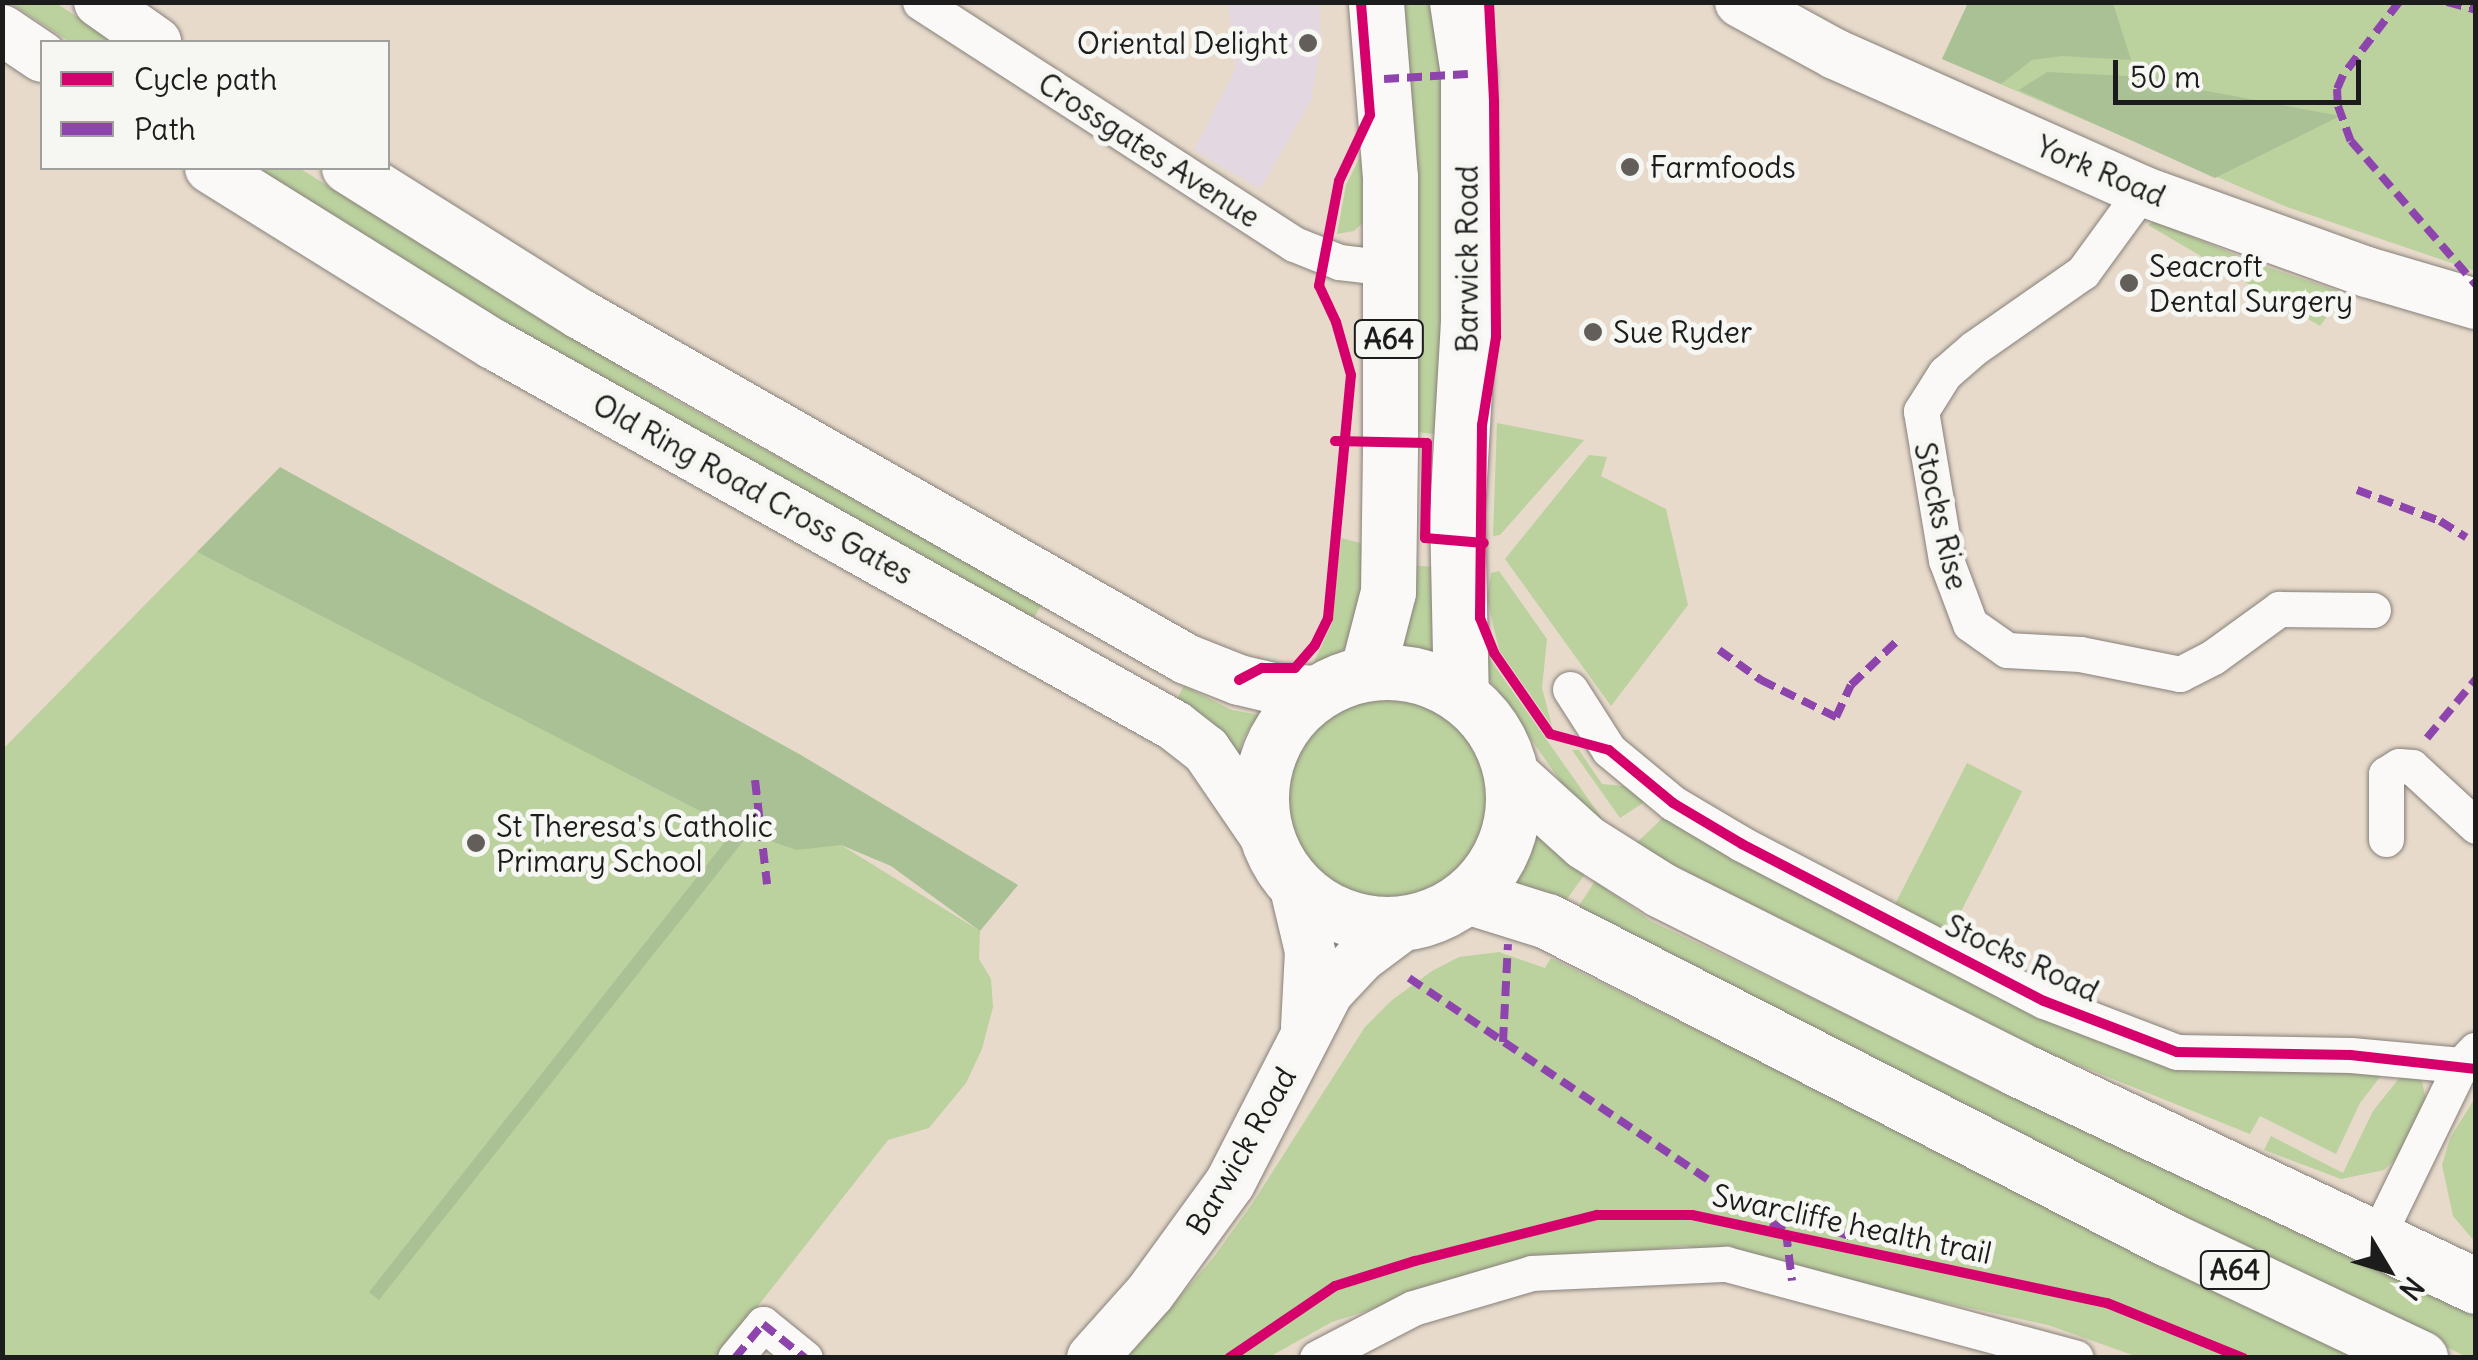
<!DOCTYPE html>
<html>
<head>
<meta charset="utf-8">
<style>
  body { margin:0 }
  #map { position:relative; width:2478px; height:1360px; overflow:hidden; background:#e7dacb; font-family:Delius,sans-serif }
  div>[style] { position:absolute }
  [style*='--x'] { left:calc(var(--x)*1px); top:calc(var(--y)*1px); width:calc(var(--w)*1px); rotate:calc(var(--a)*1deg) }
  .built>* { inset:0; background:#e3d7e2 }
  .green>* { inset:0; background:#bbd19e; transform-origin:0 0 }
  .round { border-radius:50% }
  .forest>* { inset:0; background:#aac195 }
  .roads { filter:drop-shadow(0 0 2px #87817a) drop-shadow(0 0 2px #87817a) }
  .street>* { height:35px; margin:-17.5px; padding:0 17.5px; transform-origin:17.5px; border-radius:17.5px; background:#fbf9f7 }
  .secondary>* { height:50px; margin:-25px; padding:0 25px; transform-origin:25px; border-radius:25px; background:#fbf9f7 }
  .highway>* { height:55px; margin:-27.5px; padding:0 27.5px; transform-origin:27.5px; border-radius:27.5px; background:#fbf9f7 }
  .highway>.ring { margin:-27.5px; padding:0; box-sizing:content-box; background:none; border:55px solid #fbf9f7; border-radius:50% }
  .quiet>* { height:8px; margin-top:-4px; transform-origin:0; background:repeating-linear-gradient(90deg,#8e44ad 0 15px,transparent 0 23px) }
  .cycleway>* { height:10px; margin:-5px; padding:0 5px; transform-origin:5px; border-radius:5px; background:#d6006c }
  .dots>* { width:28px; height:28px; translate:-50% -50%; box-sizing:border-box; border:5px solid #f6f6f2; border-radius:50% }
  span { translate:-50% -50%; white-space:nowrap; text-align:center; line-height:1.15; -webkit-text-stroke:10px #f6f6f2; paint-order:stroke }
  .shield-label span { padding:2px 8px; background:#f6f6f2; border:2px solid; border-radius:8px; -webkit-text-stroke-width:0 }
  .shield-label { font-size:28px; color:#1c1c1c; font-weight:700 }
  .poi-label { font-size:30px; color:#1c1c1c }
  .right { translate:-100% -50%; text-align:right }
  .left { translate:0 -50%; text-align:left }
  .street-label { font-size:30px; color:#1c1c1c }
  .frame { position:absolute; inset:0; border:5px solid #1c1c1c; pointer-events:none }
  .legend { position:absolute; left:40px; top:40px; width:350px; height:130px; box-sizing:border-box; background:#f6f6f2; border:2px solid #9f9f9c; margin:0; padding:12px 18px; list-style:none; font-size:30px; color:#1c1c1c }
  .legend li { display:flex; align-items:center; gap:20px; height:50px }
  .legend b { width:50px; border:2px solid #9f9f9c }
  .north { position:absolute; left:2338px; top:1220px; width:100px; height:100px; -webkit-text-stroke:8px #f6f6f2; paint-order:stroke; rotate:128deg; font-size:28px; font-weight:700; line-height:40px; text-align:center; color:#1c1c1c }
  .north::after { content:''; display:block; margin:auto; width:35px; height:45px; background:#1c1c1c; clip-path:polygon(50% 0,100% 100%,50% 72%,0 100%) }
  .scale { position:absolute; left:2113px; top:60px; width:248px; height:45px; box-sizing:border-box; border:5px solid #1c1c1c; border-top:0; padding-left:12px; font-size:30px; line-height:35px; white-space:nowrap; color:#1c1c1c; -webkit-text-stroke:8px #f6f6f2; paint-order:stroke }
</style>
</head>
<body>
<div id="map">
  <div class="built">
    <i style="clip-path:polygon(1228px 3px,1319px 3px,1321px 46px,1311px 100px,1260px 189px,1194px 150px,1236px 68px)"></i>
  </div>
  <div class="green">
    <i style="clip-path:polygon(10px 3px,56px 3px,115px 42px,70px 42px)"></i>
    <i style="clip-path:polygon(1403px 3px,1445px 3px,1443px 435px,1408px 431px,1414px 138px)"></i>
    <i style="clip-path:polygon(1968px 3px,2475px 3px,2475px 271px,2287px 207px,1942px 59px)"></i>
    <i style="clip-path:polygon(1363px 151px,1366px 220px,1354px 231px,1337px 234px,1346px 185px)"></i>
    <i style="clip-path:polygon(256px 168px,299px 168px,670px 397px,1042px 604px,1028px 628px,657px 418px)"></i>
    <i style="clip-path:polygon(2154px 221px,2255px 263px,2344px 293px,2320px 326px,2148px 225px)"></i>
    <i style="clip-path:polygon(1497px 423px,1584px 440px,1500px 535px,1493px 536px)"></i>
    <i style="clip-path:polygon(1589px 455px,1607px 457px,1601px 476px,1666px 509px,1688px 605px,1611px 706px,1505px 559px)"></i>
    <i style="clip-path:polygon(1341px 538px,1372px 546px,1349px 644px,1333px 659px,1310px 671px,1332px 623px)"></i>
    <i style="clip-path:polygon(197px 552px,736px 829px,690px 886px,700px 895px,749px 834px,841px 845px,980px 931px,979px 959px,991px 979px,993px 1007px,982px 1049px,966px 1083px,929px 1128px,888px 1140px,718px 1357px,3px 1358px,3px 749px)"></i>
    <i style="clip-path:polygon(1406px 565px,1437px 567px,1439px 657px,1389px 652px)"></i>
    <i style="clip-path:polygon(1499px 571px,1547px 639px,1542px 688px,1552px 726px,1499px 650px,1487px 598px,1491px 573px)"></i>
    <i style="clip-path:polygon(1483px 641px,1489px 658px,1608px 827px,1577px 805px,1487px 676px)"></i>
    <i style="clip-path:polygon(1184px 686px,1232px 710px,1259px 715px,1244px 737px,1237px 763px,1173px 706px)"></i>
    <i class="round" style="left:1284px;top:699px;width:204px;height:204px"></i>
    <i style="clip-path:polygon(1572px 750px,1579px 750px,1602px 784px,1634px 787px,1649px 799px,1620px 818px)"></i>
    <i style="left:1967px;top:763px;width:62px;height:176px;rotate:27deg"></i>
    <i style="clip-path:polygon(1670px 811px,2128px 1051px,2387px 1068px,2360px 1103px,2336px 1154px,2260px 1116px,2250px 1134px,1991px 1030px,1627px 852px)"></i>
    <i style="clip-path:polygon(1539px 817px,1585px 874px,1562px 906px,1508px 889px,1525px 864px)"></i>
    <i style="clip-path:polygon(1595px 881px,1651px 921px,2475px 1315px,2475px 1357px,2467px 1357px,2097px 1178px,1575px 912px)"></i>
    <i style="clip-path:polygon(1499px 952px,1545px 968px,1551px 958px,2358px 1357px,2138px 1357px,2048px 1325px,1685px 1246px,1512px 1265px,1332px 1322px,1269px 1357px,1127px 1358px,1213px 1258px,1252px 1204px,1365px 1027px,1392px 1000px,1432px 971px,1459px 957px)"></i>
    <i style="clip-path:polygon(2405px 1071px,2422px 1081px,2427px 1105px,2407px 1148px,2384px 1170px,2341px 1179px,2264px 1150px,2271px 1136px,2343px 1173px,2373px 1111px)"></i>
    <i style="clip-path:polygon(2475px 1098px,2476px 1242px,2475px 1242px,2453px 1216px,2442px 1165px,2450px 1138px)"></i>
  </div>
  <div class="forest">
    <i style="clip-path:polygon(2113px 3px,2131px 60px,2062px 56px,2032px 60px,2001px 84px,1942px 59px,1968px 3px)"></i>
    <i style="clip-path:polygon(2047px 72px,2127px 76px,2340px 116px,2215px 178px,2019px 90px)"></i>
    <i style="clip-path:polygon(280px 467px,801px 755px,1018px 885px,980px 931px,891px 866px,841px 845px,797px 850px,749px 834px,379px 1300px,369px 1292px,735px 829px,197px 552px)"></i>
  </div>
  <div class="roads">
    <div class="street">
      <i style="--x:920;--y:2;--w:445;--a:32.9"></i>
      <i style="--x:1294;--y:244;--w:48;--a:21.8"></i>
      <i style="--x:1339;--y:262;--w:50;--a:6.8"></i>
      <i style="--x:2142;--y:191;--w:100;--a:126.1"></i>
      <i style="--x:2083;--y:272;--w:133;--a:145.1"></i>
      <i style="--x:1974;--y:348;--w:38;--a:139"></i>
      <i style="--x:1945;--y:373;--w:45;--a:122.3"></i>
      <i style="--x:1921;--y:411;--w:151;--a:80.5"></i>
      <i style="--x:1946;--y:560;--w:68;--a:69.4"></i>
      <i style="--x:1970;--y:624;--w:45;--a:35.1"></i>
      <i style="--x:2007;--y:650;--w:73;--a:3.1"></i>
      <i style="--x:2080;--y:654;--w:102;--a:11.3"></i>
      <i style="--x:2180;--y:674;--w:37;--a:-27"></i>
      <i style="--x:2213;--y:657;--w:82;--a:-36"></i>
      <i style="--x:2279;--y:609;--w:94;--a:0.6"></i>
      <i style="--x:1570;--y:689;--w:72;--a:57.4"></i>
      <i style="--x:1609;--y:750;--w:83;--a:39.6"></i>
      <i style="--x:1673;--y:803;--w:80;--a:30.7"></i>
      <i style="--x:1742;--y:844;--w:340;--a:27.5"></i>
      <i style="--x:2044;--y:1001;--w:142;--a:21"></i>
      <i style="--x:2177;--y:1052;--w:174;--a:1"></i>
      <i style="--x:2351;--y:1055;--w:110;--a:5.2"></i>
      <i style="--x:2386;--y:839;--w:65;--a:-90"></i>
      <i style="--x:2386;--y:774;--w:15;--a:-32"></i>
      <i style="--x:2399;--y:766;--w:13;--a:4"></i>
      <i style="--x:2412;--y:767;--w:87;--a:42.7"></i>
      <i style="--x:2376;--y:1239;--w:194;--a:-64"></i>
      <i style="--x:2461;--y:1065;--w:21;--a:-47"></i>
      <i style="--x:735;--y:1358;--w:44;--a:-50.5"></i>
      <i style="--x:763;--y:1324;--w:54;--a:39"></i>
      <i style="--x:1317;--y:1358;--w:108;--a:-27.5"></i>
      <i style="--x:1413;--y:1308;--w:124;--a:-16.4"></i>
      <i style="--x:1532;--y:1273;--w:194;--a:-2.7"></i>
      <i style="--x:1726;--y:1264;--w:362;--a:15"></i>
    </div>
    <div class="secondary">
      <i style="--x:99;--y:2;--w:70;--a:35.1"></i>
      <i style="--x:1740;--y:2;--w:108;--a:28.7"></i>
      <i style="--x:1835;--y:54;--w:336;--a:24"></i>
      <i style="--x:2142;--y:191;--w:239;--a:19.8"></i>
      <i style="--x:2367;--y:272;--w:114;--a:16.4"></i>
      <i style="--x:2;--y:30;--w:48;--a:34"></i>
      <i style="--x:210;--y:168;--w:333;--a:31.9"></i>
      <i style="--x:493;--y:344;--w:782;--a:29.25"></i>
      <i style="--x:1175;--y:726;--w:39;--a:38"></i>
      <i style="--x:1206;--y:750;--w:108;--a:55.6"></i>
      <i style="--x:347;--y:168;--w:275;--a:32.1"></i>
      <i style="--x:580;--y:314;--w:697;--a:29.65"></i>
      <i style="--x:1186;--y:659;--w:57;--a:21.6"></i>
      <i style="--x:1239;--y:680;--w:39;--a:13"></i>
      <i style="--x:1277;--y:689;--w:42;--a:2.7"></i>
      <i style="--x:1294;--y:884;--w:69;--a:76.6"></i>
      <i style="--x:1310;--y:951;--w:76;--a:93"></i>
      <i style="--x:1092;--y:1358;--w:87;--a:-48.3"></i>
      <i style="--x:1150;--y:1293;--w:136;--a:-54"></i>
      <i style="--x:1230;--y:1183;--w:215;--a:-62.8"></i>
      <i style="--x:1328;--y:992;--w:48;--a:-46.7"></i>
      <i style="--x:1361;--y:957;--w:59;--a:-36.7"></i>
    </div>
    <div class="highway">
      <i style="--x:1457;--y:2;--w:73;--a:81.3"></i>
      <i style="--x:1468;--y:74;--w:247;--a:90"></i>
      <i style="--x:1468;--y:321;--w:190;--a:93.3"></i>
      <i style="--x:1457;--y:511;--w:184;--a:88.8"></i>
      <i class="ring" style="left:1261px;top:672px;width:197px;height:197px"></i>
      <i style="--x:1367;--y:673;--w:84;--a:-75.5"></i>
      <i style="--x:1388;--y:592;--w:151;--a:-89.2"></i>
      <i style="--x:1390;--y:441;--w:264;--a:-90"></i>
      <i style="--x:1390;--y:177;--w:176;--a:-94.6"></i>
      <i style="--x:1512;--y:776;--w:98;--a:42.1"></i>
      <i style="--x:1585;--y:842;--w:90;--a:32.3"></i>
      <i style="--x:1661;--y:890;--w:397;--a:26.6"></i>
      <i style="--x:2016;--y:1068;--w:509;--a:25.36"></i>
      <i style="--x:1467;--y:896;--w:84;--a:17.4"></i>
      <i style="--x:1547;--y:921;--w:698;--a:27.12"></i>
      <i style="--x:2168;--y:1239;--w:279;--a:25.3"></i>
    </div>
  </div>
  <div class="quiet">
    <i style="--x:2399;--y:2;--w:92;--a:127.5"></i>
    <i style="--x:2343;--y:75;--w:15;--a:113"></i>
    <i style="--x:2337;--y:89;--w:17;--a:87"></i>
    <i style="--x:2338;--y:106;--w:37;--a:70"></i>
    <i style="--x:2351;--y:141;--w:191;--a:49"></i>
    <i style="--x:2447;--y:2;--w:30;--a:15"></i>
    <i style="--x:1384;--y:79;--w:84;--a:-3.4"></i>
    <i style="--x:2357;--y:490;--w:89;--a:20.5"></i>
    <i style="--x:2440;--y:521;--w:31;--a:32"></i>
    <i style="--x:1719;--y:650;--w:52;--a:35.5"></i>
    <i style="--x:1761;--y:680;--w:84;--a:26.3"></i>
    <i style="--x:1836;--y:717;--w:35;--a:-65"></i>
    <i style="--x:1851;--y:685;--w:62;--a:-43.7"></i>
    <i style="--x:2427;--y:738;--w:77;--a:-50.3"></i>
    <i style="--x:755;--y:780;--w:105;--a:83.4"></i>
    <i style="--x:1409;--y:978;--w:455;--a:34"></i>
    <i style="--x:1786;--y:1232;--w:49;--a:83"></i>
    <i style="--x:1503;--y:1042;--w:98;--a:-87.1"></i>
    <i style="--x:1749;--y:1199;--w:110;--a:20.3"></i>
    <i style="--x:735;--y:1358;--w:44;--a:-50.5"></i>
    <i style="--x:763;--y:1324;--w:54;--a:39"></i>
  </div>
  <div class="cycleway">
    <i style="--x:1489;--y:2;--w:100;--a:87.1"></i>
    <i style="--x:1494;--y:102;--w:235;--a:89.5"></i>
    <i style="--x:1496;--y:337;--w:89;--a:99"></i>
    <i style="--x:1482;--y:425;--w:193;--a:90.6"></i>
    <i style="--x:1480;--y:618;--w:38;--a:68"></i>
    <i style="--x:1494;--y:653;--w:98;--a:55.3"></i>
    <i style="--x:1550;--y:734;--w:61;--a:15.2"></i>
    <i style="--x:1609;--y:750;--w:83;--a:39.6"></i>
    <i style="--x:1673;--y:803;--w:80;--a:30.7"></i>
    <i style="--x:1742;--y:844;--w:340;--a:27.5"></i>
    <i style="--x:2044;--y:1001;--w:142;--a:21"></i>
    <i style="--x:2177;--y:1052;--w:174;--a:1"></i>
    <i style="--x:2351;--y:1055;--w:126;--a:6.4"></i>
    <i style="--x:1335;--y:441;--w:92;--a:1.2"></i>
    <i style="--x:1427;--y:443;--w:95;--a:91.2"></i>
    <i style="--x:1425;--y:538;--w:59;--a:4.8"></i>
    <i style="--x:1239;--y:680;--w:26;--a:-28"></i>
    <i style="--x:1262;--y:668;--w:33;--a:0"></i>
    <i style="--x:1295;--y:668;--w:30;--a:-49"></i>
    <i style="--x:1315;--y:645;--w:30;--a:-64"></i>
    <i style="--x:1328;--y:618;--w:244;--a:-84.6"></i>
    <i style="--x:1351;--y:375;--w:55;--a:-105.8"></i>
    <i style="--x:1336;--y:322;--w:40;--a:-115"></i>
    <i style="--x:1319;--y:286;--w:107;--a:-79.2"></i>
    <i style="--x:1339;--y:181;--w:73;--a:-64.8"></i>
    <i style="--x:1370;--y:115;--w:113;--a:-94.6"></i>
    <i style="--x:1229;--y:1358;--w:128;--a:-34.2"></i>
    <i style="--x:1335;--y:1286;--w:84;--a:-17.4"></i>
    <i style="--x:1415;--y:1261;--w:188;--a:-14.2"></i>
    <i style="--x:1597;--y:1215;--w:95;--a:0"></i>
    <i style="--x:1692;--y:1215;--w:424;--a:12"></i>
    <i style="--x:2107;--y:1303;--w:147;--a:22"></i>
  </div>
  <div class="dots">
    <i style="left:1308px;top:43px;background:#635e59"></i>
    <i style="left:1630px;top:167px;background:#635e59"></i>
    <i style="left:2129px;top:283px;background:#635e59"></i>
    <i style="left:1593px;top:332px;background:#635e59"></i>
    <i style="left:476px;top:843px;background:#635e59"></i>
  </div>
  <div class="shield-label">
    <span style="left:1389px;top:339px">A64</span>
    <span style="left:2235px;top:1270px">A64</span>
  </div>
  <div class="poi-label">
    <span class="right" style="left:1288px;top:43px">Oriental Delight</span>
    <span class="left" style="left:1650px;top:167px">Farmfoods</span>
    <span class="left" style="left:2149px;top:283px">Seacroft<br>Dental Surgery</span>
    <span class="left" style="left:1613px;top:332px">Sue Ryder</span>
    <span class="left" style="left:496px;top:843px">St Theresa's Catholic<br>Primary School</span>
  </div>
  <div class="street-label">
    <span style="left:1149px;top:150px;rotate:33deg">Crossgates Avenue</span>
    <span style="left:2101px;top:171px;rotate:23deg">York Road</span>
    <span style="left:1467px;top:259px;rotate:-90deg">Barwick Road</span>
    <span style="left:753px;top:489px;rotate:29deg">Old Ring Road Cross Gates</span>
    <span style="left:1941px;top:516px;rotate:77deg">Stocks Rise</span>
    <span style="left:2022px;top:958px;rotate:25deg">Stocks Road</span>
    <span style="left:1241px;top:1151px;rotate:-60deg">Barwick Road</span>
    <span style="left:1852px;top:1224px;rotate:12deg">Swarcliffe health trail</span>
  </div>
  <div class="frame"></div>
  <ul class="legend">
  <li><b style="height:12px;background:#d6006c"></b>Cycle path</li>
  <li><b style="height:12px;background:#8e44ad"></b>Path</li>
  </ul>
  <div class="north">N</div>
  <div class="scale">50 m</div>
</div>
</body>
</html>
